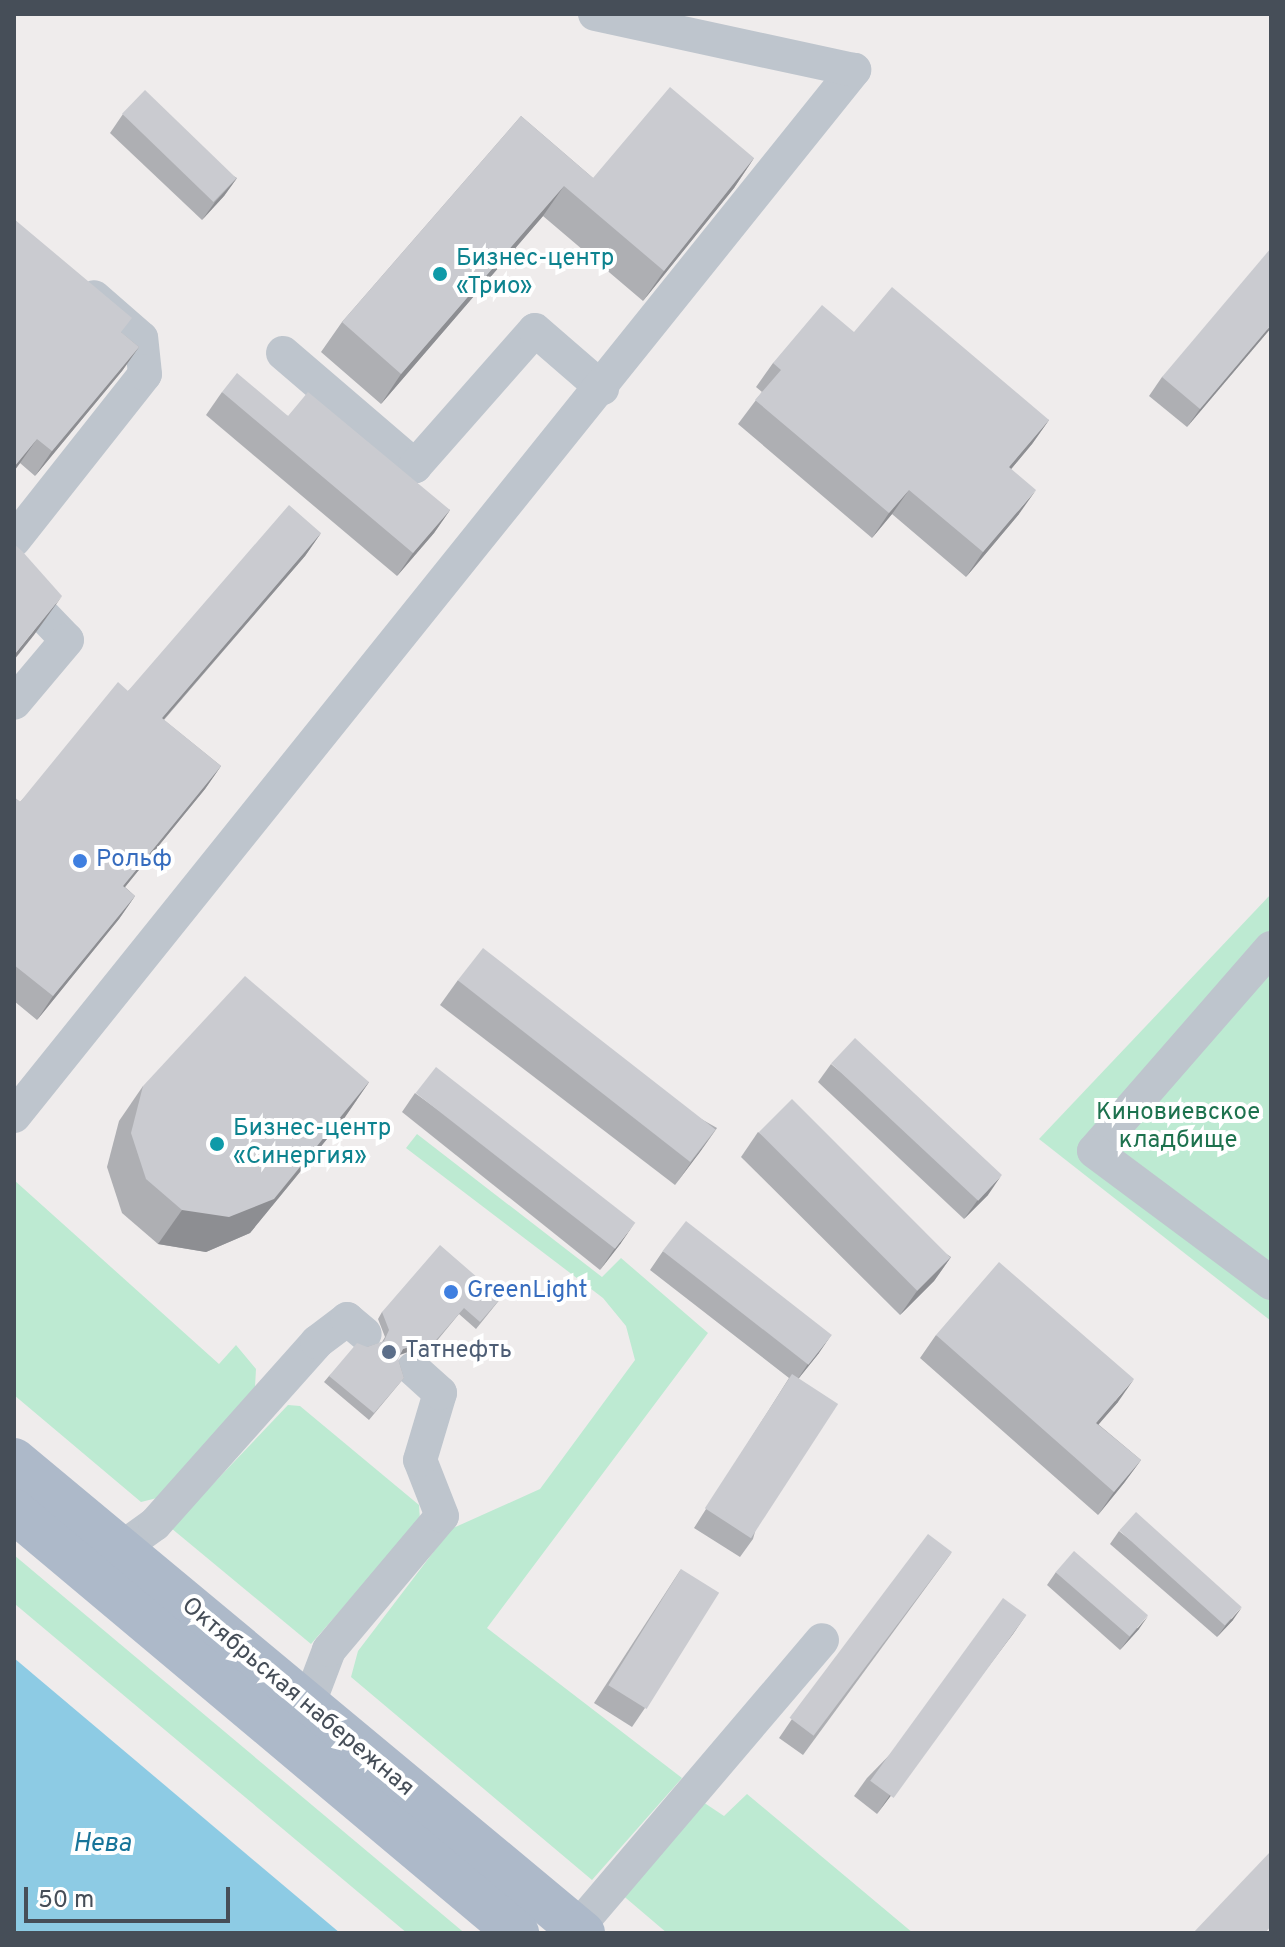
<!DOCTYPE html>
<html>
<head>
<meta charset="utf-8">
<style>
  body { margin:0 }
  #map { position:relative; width:1285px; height:1947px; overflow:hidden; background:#efecec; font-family:Overpass,sans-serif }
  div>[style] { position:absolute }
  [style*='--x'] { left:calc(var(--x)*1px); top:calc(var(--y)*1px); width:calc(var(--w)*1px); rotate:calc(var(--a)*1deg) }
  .green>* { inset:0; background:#bdead2; transform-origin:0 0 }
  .water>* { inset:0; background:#8dcbe4 }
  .minor>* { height:34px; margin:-17px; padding:0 17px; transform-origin:17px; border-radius:17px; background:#bec5cd }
  .major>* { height:44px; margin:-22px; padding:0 22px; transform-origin:22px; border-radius:22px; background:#adb9c9 }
  .wall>* { inset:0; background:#aeafb3 }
  .shaded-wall>* { inset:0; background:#8d8e92 }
  .building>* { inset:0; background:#cacbd0; transform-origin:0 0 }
  .dots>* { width:22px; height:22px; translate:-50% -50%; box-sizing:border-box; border:4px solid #fff; border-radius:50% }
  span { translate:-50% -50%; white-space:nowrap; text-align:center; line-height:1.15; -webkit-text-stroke:8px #fff; paint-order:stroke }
  .culture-label { font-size:24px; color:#0d838f }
  .left { translate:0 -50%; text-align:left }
  .shop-label { font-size:24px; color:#366cbe }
  .park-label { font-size:24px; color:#1d724e }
  .service-label { font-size:24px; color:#4e5e75 }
  .street-label { font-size:24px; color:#464e58 }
  .water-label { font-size:26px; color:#177499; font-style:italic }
  .frame { position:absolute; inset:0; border:16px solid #464e58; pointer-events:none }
  .scale { position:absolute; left:24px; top:1887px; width:206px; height:36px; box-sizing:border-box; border:4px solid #464e58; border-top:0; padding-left:10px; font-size:24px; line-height:28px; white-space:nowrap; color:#464e58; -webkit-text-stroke:6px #fff; paint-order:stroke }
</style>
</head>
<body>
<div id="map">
  <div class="green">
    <i style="clip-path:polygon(1271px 894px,1271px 1321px,1039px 1139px)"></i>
    <i style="clip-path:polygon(417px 1134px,602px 1277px,621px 1258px,708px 1333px,487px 1628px,682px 1778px,592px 1880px,351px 1677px,358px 1651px,451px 1529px,540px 1489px,635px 1360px,626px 1326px,603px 1298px,406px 1148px)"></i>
    <i style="clip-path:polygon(14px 1180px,219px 1364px,236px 1345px,256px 1369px,255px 1387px,161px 1497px,141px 1502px,14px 1395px)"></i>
    <i style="clip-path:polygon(288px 1405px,300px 1406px,419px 1505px,420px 1520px,311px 1644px,171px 1528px)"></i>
    <i style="left:14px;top:1555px;width:585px;height:37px;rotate:40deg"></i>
    <i style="clip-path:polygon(747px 1794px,913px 1933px,667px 1933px,620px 1893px,700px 1800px,724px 1816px)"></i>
  </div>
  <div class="water">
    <i style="clip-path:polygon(14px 1658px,340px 1933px,14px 1933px)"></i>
  </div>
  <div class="minor">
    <i style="--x:283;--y:353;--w:174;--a:40.6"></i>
    <i style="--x:415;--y:466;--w:181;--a:-48.6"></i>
    <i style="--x:535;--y:330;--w:89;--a:40.9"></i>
    <i style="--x:14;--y:540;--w:211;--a:-51.7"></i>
    <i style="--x:145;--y:374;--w:36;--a:-96"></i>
    <i style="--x:141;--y:338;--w:62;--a:-138.9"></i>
    <i style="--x:14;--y:585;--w:76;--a:46.1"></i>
    <i style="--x:67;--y:640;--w:82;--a:130.1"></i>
    <i style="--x:1271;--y:948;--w:269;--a:131.1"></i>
    <i style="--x:1094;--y:1151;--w:221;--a:36.7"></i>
    <i style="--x:14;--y:1116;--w:1342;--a:-51.23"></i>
    <i style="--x:854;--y:70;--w:265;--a:-167.8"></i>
    <i style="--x:119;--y:1550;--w:44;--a:-35.8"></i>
    <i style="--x:155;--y:1524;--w:244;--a:-48.3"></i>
    <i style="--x:317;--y:1342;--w:38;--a:-37"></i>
    <i style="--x:347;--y:1319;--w:23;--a:40"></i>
    <i style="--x:307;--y:1708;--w:62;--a:-69.2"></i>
    <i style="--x:329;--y:1650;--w:175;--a:-49.9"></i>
    <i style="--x:442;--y:1516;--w:60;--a:-111.4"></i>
    <i style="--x:420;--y:1460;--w:70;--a:-73.4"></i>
    <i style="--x:440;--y:1393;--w:36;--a:-138"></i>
    <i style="--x:577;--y:1928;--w:378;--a:-49.6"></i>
  </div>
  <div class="major">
    <i style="--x:14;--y:1460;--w:740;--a:39.74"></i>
    <i style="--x:14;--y:1511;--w:657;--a:40"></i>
  </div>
  <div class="wall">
    <i style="clip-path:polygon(123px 114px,237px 178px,224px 196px,202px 220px,110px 133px)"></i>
    <i style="clip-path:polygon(521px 116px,593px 178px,754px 158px,734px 188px,643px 301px,543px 216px,381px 404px,321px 352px,342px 322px)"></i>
    <i style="clip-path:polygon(14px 219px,122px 333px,139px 347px,122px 371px,35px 476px,20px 463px,14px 471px)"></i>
    <i style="clip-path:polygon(1271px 328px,1187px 427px,1149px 396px,1162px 377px)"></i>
    <i style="clip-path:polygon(854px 332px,1049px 420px,1032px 444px,1011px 469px,1019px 514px,966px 577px,892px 514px,872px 538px,738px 424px,762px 392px,756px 387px,773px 363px)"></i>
    <i style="clip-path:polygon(222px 392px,288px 416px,450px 510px,434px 533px,397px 576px,206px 415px)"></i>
    <i style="clip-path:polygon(321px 533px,305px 556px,164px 720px,221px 766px,205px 789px,125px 887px,135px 896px,119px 919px,37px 1020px,14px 1001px,14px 797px,20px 802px,128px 691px)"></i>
    <i style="clip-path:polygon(458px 980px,717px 1128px,675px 1185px,440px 1005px)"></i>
    <i style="clip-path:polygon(831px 1064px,988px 1195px,964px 1219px,818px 1082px)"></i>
    <i style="clip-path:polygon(369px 1082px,345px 1117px,250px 1233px,206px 1252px,158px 1244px,122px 1213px,107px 1167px,119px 1121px,143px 1086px)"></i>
    <i style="clip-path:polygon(415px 1093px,621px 1243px,600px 1270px,402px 1112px)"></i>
    <i style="clip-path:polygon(758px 1132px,951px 1257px,934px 1281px,900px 1315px,741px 1157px)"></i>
    <i style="clip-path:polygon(663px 1251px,819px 1353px,798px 1379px,753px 1539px,740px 1557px,694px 1528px,789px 1378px,650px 1270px)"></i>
    <i style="clip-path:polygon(501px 1298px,476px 1329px,459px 1314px,426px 1354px,416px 1349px,400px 1355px,398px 1359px,404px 1378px,369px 1420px,324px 1382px,329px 1376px,367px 1347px,382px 1342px,385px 1337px,378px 1319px,382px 1312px)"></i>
    <i style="clip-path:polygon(936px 1335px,1118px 1402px,1098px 1424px,1141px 1460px,1124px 1483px,1098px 1515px,920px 1358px)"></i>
    <i style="clip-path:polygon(1119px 1531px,1233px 1620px,1217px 1637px,1110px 1544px)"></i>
    <i style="clip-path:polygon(952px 1552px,803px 1755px,779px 1738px,792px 1719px)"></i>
    <i style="clip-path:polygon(681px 1569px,645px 1708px,632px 1727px,594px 1703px)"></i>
    <i style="clip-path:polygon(1056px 1572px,1139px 1629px,1120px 1650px,1047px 1585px)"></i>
    <i style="clip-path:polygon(1026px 1615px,877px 1814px,854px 1796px,867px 1778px)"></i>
  </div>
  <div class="shaded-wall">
    <i style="clip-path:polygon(754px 158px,734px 188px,643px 301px,664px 271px)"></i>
    <i style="clip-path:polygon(237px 178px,224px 196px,202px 220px,215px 202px)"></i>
    <i style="clip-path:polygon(564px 186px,543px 216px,381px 404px,401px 374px)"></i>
    <i style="clip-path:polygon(1271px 325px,1271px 328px,1187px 427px,1200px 409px)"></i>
    <i style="clip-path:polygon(139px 347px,122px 371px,35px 476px,52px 451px)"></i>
    <i style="clip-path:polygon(1049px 420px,1032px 444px,992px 492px,1009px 467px)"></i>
    <i style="clip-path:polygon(37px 439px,20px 463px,14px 471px,14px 467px)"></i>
    <i style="clip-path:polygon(909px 490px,892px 514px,872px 538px,889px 513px)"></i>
    <i style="clip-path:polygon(1036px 490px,1019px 514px,966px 577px,983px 552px)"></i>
    <i style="clip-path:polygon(450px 510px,434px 533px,397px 576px,413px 553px)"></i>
    <i style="clip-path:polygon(321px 533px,305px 556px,145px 741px,162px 718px)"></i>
    <i style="clip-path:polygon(62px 596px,34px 635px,14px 660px,14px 655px)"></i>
    <i style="clip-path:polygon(221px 766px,205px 789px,107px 909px,123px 886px)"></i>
    <i style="clip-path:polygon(135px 896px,119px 919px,37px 1020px,53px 996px)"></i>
    <i style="clip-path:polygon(369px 1082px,345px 1117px,250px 1233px,206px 1252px,158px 1244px,182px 1210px)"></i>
    <i style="clip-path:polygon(717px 1128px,700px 1152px,675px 1185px,692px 1161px)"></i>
    <i style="clip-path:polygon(1001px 1176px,988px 1195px,964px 1219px,977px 1201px)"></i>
    <i style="clip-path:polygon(634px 1224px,621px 1243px,600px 1270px,613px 1251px)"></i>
    <i style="clip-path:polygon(951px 1257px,934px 1281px,900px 1315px,917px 1291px)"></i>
    <i style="clip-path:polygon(832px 1334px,819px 1353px,795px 1383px,808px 1364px)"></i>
    <i style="clip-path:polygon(421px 1343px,416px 1349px,399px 1355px,403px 1349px)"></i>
    <i style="clip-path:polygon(1134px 1379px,1118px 1402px,1080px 1446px,1096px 1423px)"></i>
    <i style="clip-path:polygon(1141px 1460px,1124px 1483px,1098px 1515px,1114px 1492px)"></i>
    <i style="clip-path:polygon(1242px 1607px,1233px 1620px,1217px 1637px,1226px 1625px)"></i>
    <i style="clip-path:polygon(1026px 1615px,1013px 1634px,877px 1814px,890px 1795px)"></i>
    <i style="clip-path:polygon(1148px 1616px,1139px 1629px,1120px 1650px,1129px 1638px)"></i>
  </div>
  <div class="building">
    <i style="clip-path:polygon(670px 87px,754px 158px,664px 271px,564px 186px,401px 374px,342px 322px,521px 116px,593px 178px)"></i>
    <i style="left:145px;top:90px;width:127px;height:33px;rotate:44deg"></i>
    <i style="clip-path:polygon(14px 219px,132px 318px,121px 332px,139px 347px,52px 451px,37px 439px,14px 467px)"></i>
    <i style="clip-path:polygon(1271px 248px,1271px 325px,1200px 409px,1162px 377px)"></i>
    <i style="clip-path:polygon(892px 287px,1049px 420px,1009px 467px,1036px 490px,983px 552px,909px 490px,889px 513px,755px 400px,781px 370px,773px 363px,822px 305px,854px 332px)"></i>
    <i style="clip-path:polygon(237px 373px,288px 416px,308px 392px,450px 510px,413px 553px,222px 392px)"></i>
    <i style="clip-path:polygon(289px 505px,321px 533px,162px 718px,221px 766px,123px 886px,135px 896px,53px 996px,14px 965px,14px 797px,20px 802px,118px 682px,128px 691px)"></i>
    <i style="clip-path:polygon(14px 544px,22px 551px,62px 596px,14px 655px)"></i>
    <i style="left:483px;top:948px;width:295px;height:41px;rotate:38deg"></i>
    <i style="clip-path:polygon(245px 976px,369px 1082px,274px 1199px,229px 1217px,182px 1210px,146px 1179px,131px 1133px,143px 1086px)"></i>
    <i style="left:855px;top:1038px;width:201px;height:35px;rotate:43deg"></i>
    <i style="left:436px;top:1067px;width:253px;height:33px;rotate:38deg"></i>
    <i style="left:792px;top:1099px;width:224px;height:47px;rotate:45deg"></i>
    <i style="left:686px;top:1221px;width:185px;height:38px;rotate:38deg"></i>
    <i style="clip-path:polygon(440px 1245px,501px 1298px,480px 1322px,464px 1308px,430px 1347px,421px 1343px,403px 1349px,398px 1359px,404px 1378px,374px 1413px,329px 1376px,357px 1343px,367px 1347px,384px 1341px,389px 1330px,382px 1312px)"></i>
    <i style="clip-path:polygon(999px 1262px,1134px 1379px,1096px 1423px,1141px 1460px,1114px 1492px,936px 1335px)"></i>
    <i style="left:792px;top:1374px;width:55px;height:160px;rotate:33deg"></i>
    <i style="left:1136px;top:1512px;width:142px;height:25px;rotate:42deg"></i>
    <i style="left:928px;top:1534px;width:30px;height:230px;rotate:37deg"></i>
    <i style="left:1074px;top:1551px;width:98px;height:28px;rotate:41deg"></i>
    <i style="left:681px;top:1569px;width:45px;height:137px;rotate:32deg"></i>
    <i style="left:1003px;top:1598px;width:29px;height:226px;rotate:36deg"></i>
    <i style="clip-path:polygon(1271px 1851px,1271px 1926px,1265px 1933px,1193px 1933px)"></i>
  </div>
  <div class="dots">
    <i style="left:440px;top:274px;background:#0f9aa8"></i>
    <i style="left:80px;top:861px;background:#3f7fe0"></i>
    <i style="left:217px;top:1144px;background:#0f9aa8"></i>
    <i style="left:451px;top:1292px;background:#3f7fe0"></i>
    <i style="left:389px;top:1352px;background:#5c6f8a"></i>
  </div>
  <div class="culture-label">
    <span class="left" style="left:456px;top:274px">Бизнес-центр<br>«Трио»</span>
    <span class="left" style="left:233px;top:1144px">Бизнес-центр<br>«Синергия»</span>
  </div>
  <div class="shop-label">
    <span class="left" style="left:96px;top:861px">Рольф</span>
    <span class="left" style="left:467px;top:1292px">GreenLight</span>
  </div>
  <div class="park-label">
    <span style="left:1178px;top:1128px">Киновиевское<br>кладбище</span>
  </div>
  <div class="service-label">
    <span class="left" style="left:405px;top:1352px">Татнефть</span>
  </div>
  <div class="street-label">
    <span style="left:297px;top:1698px;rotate:40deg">Октябрьская набережная</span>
  </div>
  <div class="water-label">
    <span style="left:102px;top:1845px">Нева</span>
  </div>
  <div class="frame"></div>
  <div class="scale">50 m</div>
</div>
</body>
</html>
